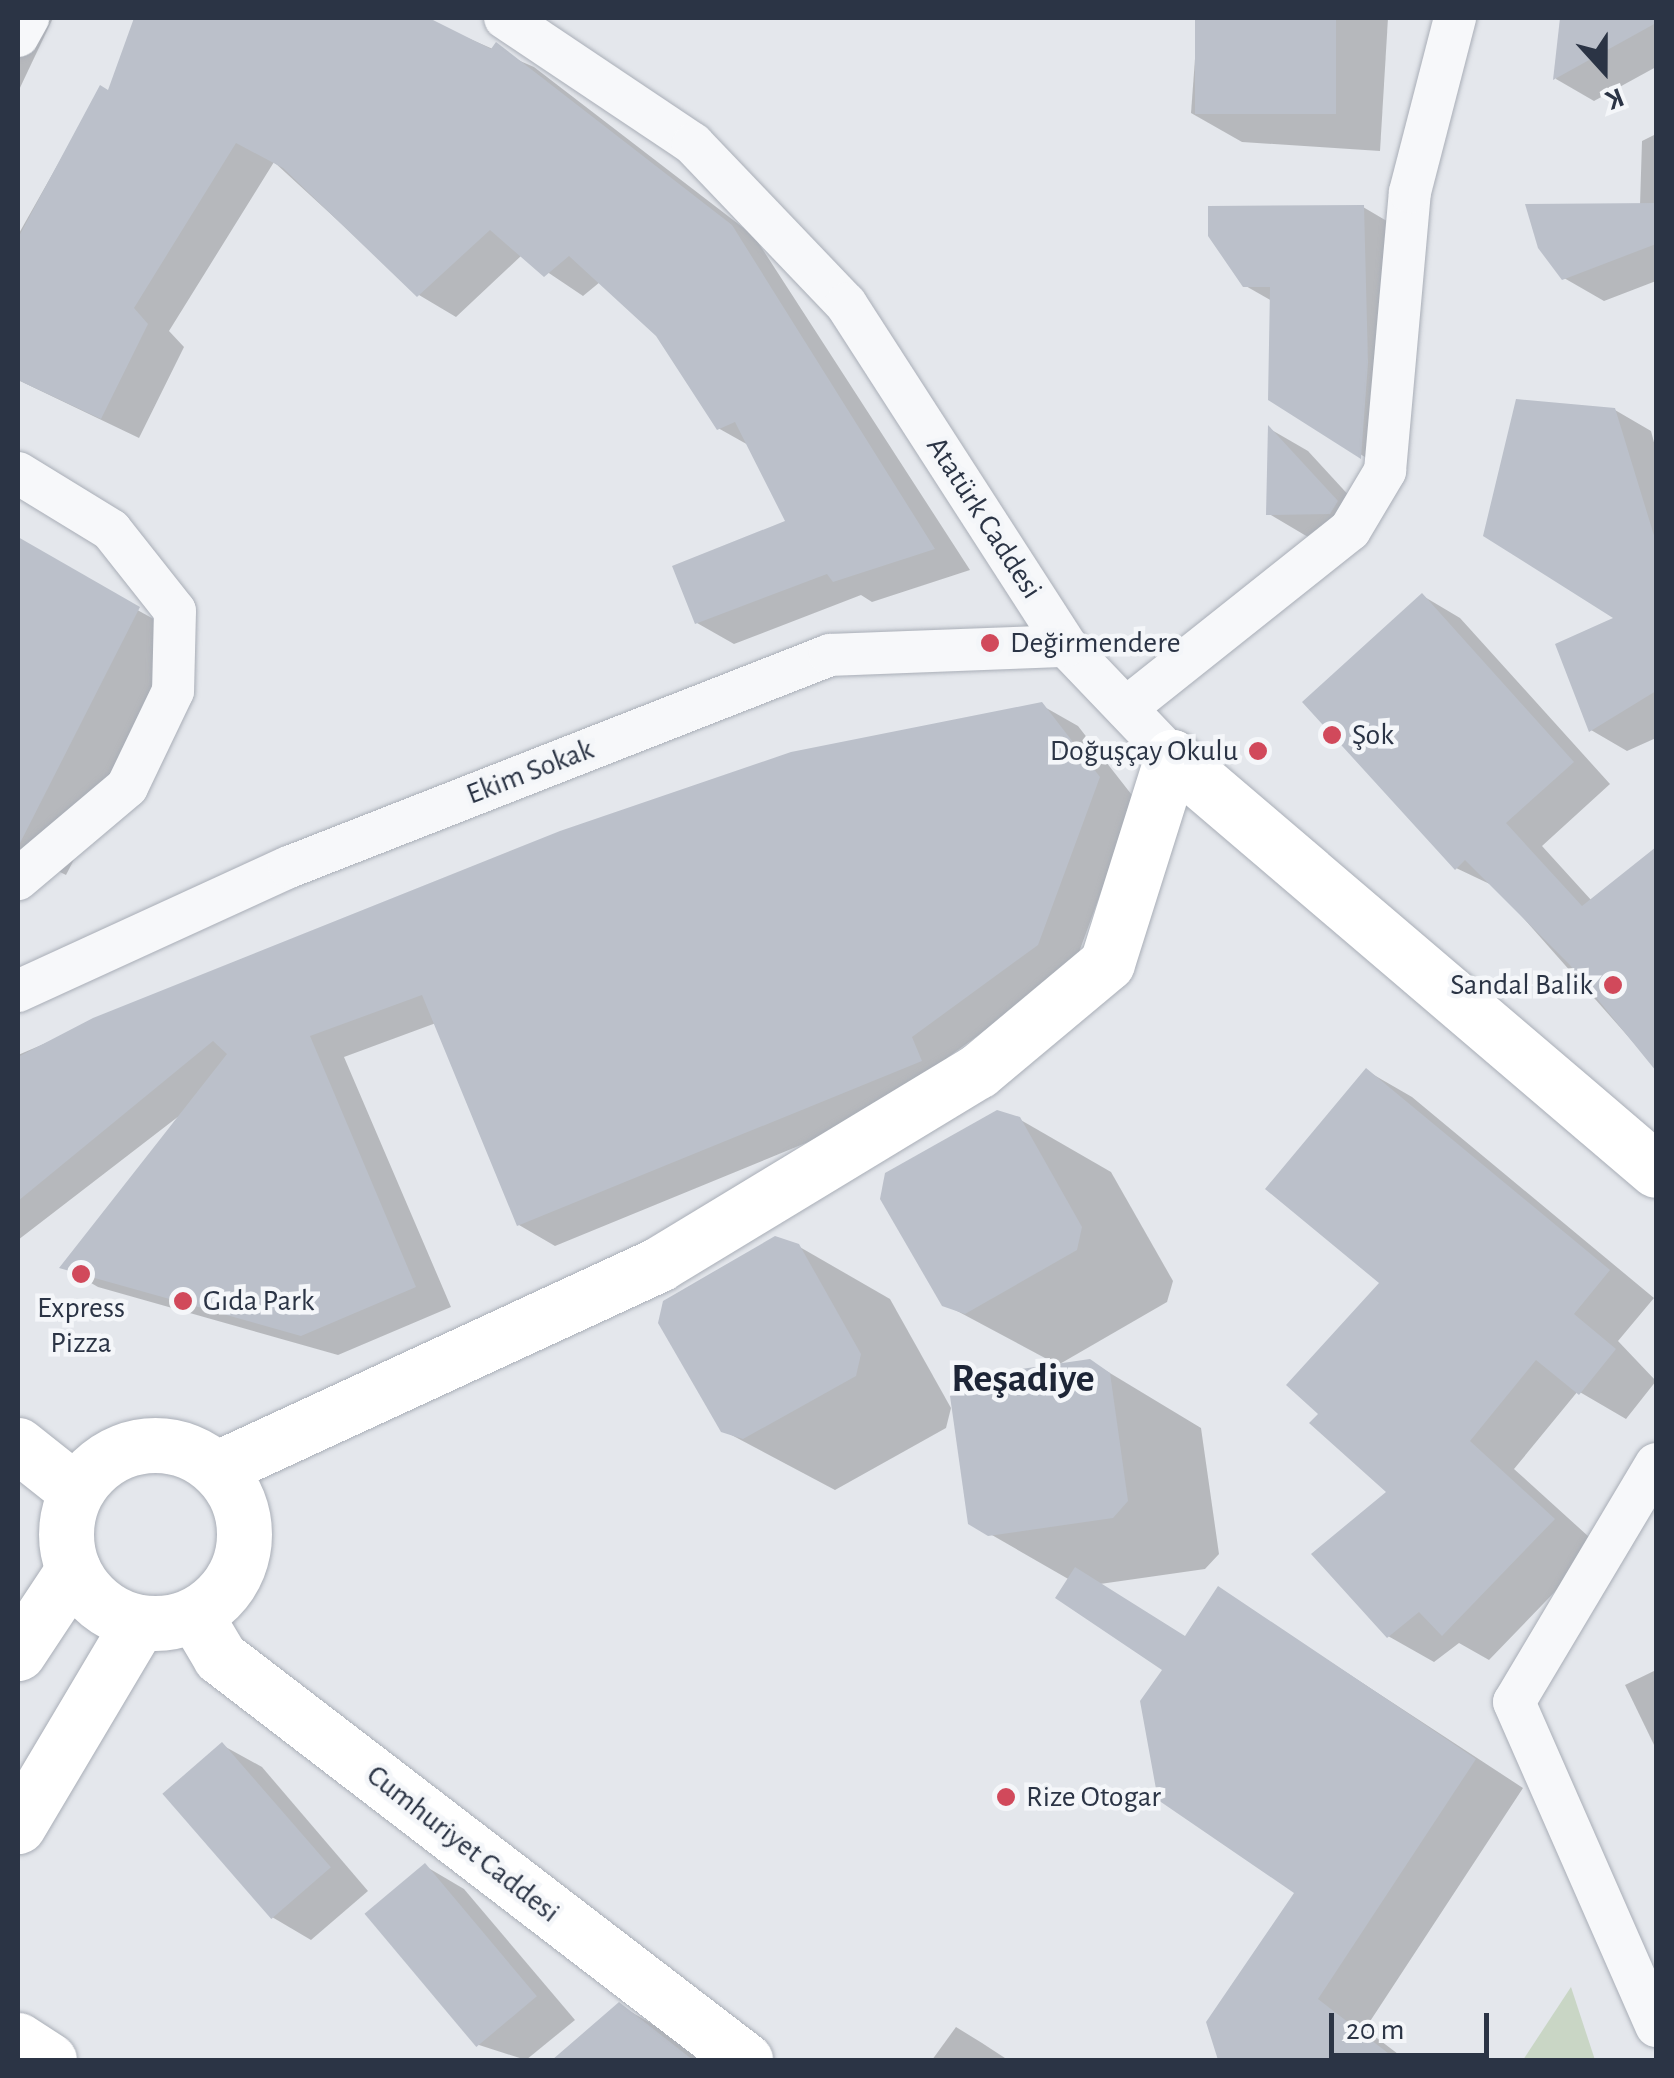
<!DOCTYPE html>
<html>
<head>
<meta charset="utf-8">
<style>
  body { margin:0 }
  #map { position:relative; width:1674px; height:2078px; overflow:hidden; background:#e4e7ec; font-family:"Alegreya Sans",sans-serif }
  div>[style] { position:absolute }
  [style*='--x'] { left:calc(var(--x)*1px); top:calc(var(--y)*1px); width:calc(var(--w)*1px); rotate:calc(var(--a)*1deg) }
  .green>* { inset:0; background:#c9d6c5 }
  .shadow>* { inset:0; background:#0003 }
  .building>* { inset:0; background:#bbc0ca; transform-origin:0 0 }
  .roads { filter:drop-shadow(0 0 2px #a9aeb7) drop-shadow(0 0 2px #a9aeb7) }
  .street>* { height:42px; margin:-21px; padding:0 21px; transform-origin:21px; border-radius:21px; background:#f7f8fa }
  .secondary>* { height:55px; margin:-27.5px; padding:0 27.5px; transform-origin:27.5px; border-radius:27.5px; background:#fff }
  .secondary>.ring { margin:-27.5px; padding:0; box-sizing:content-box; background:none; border:55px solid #fff; border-radius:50% }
  .dots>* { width:28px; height:28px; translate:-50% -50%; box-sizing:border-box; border:5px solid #f4f6f9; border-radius:50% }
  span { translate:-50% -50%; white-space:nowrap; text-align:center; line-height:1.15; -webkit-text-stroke:9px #f4f6f9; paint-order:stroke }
  .street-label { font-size:30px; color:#2b3445 }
  .poi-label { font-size:30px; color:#2b3445 }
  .left { translate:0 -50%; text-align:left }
  .right { translate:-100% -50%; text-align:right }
  .district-label { font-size:40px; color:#1d2536; font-weight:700 }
  .frame { position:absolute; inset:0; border:20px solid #2b3445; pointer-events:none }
  .north { position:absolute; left:1554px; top:20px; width:100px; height:100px; -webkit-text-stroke:8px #f4f6f9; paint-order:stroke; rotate:159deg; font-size:28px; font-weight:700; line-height:40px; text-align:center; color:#2b3445 }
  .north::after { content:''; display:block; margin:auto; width:35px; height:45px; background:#2b3445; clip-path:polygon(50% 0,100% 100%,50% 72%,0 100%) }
  .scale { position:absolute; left:1329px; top:2013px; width:160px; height:45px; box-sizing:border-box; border:5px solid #2b3445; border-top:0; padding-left:12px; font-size:30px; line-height:35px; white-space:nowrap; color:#2b3445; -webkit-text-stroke:8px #f4f6f9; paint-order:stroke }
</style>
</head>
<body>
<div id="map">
  <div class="green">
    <i style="clip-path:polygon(1571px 1987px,1595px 2060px,1523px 2060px)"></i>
  </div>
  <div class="shadow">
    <i style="clip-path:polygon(18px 18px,53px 18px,18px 92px)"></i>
    <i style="clip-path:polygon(137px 18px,422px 18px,534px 67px,754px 236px,970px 570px,872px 602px,861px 595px,734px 644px,697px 623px,788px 523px,750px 446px,718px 428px,658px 334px,600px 282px,583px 296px,522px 255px,456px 317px,419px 295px,274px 162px,169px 331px,184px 347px,139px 438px,18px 380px,18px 235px,101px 88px,109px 93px)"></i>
    <i style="clip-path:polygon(1198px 18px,1388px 18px,1380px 151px,1242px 142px,1191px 113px)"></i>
    <i style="clip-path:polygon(1562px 18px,1656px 18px,1656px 67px,1594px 101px,1556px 79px)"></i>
    <i style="clip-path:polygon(1656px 134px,1656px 281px,1604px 301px,1564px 278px,1640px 205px,1642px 141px)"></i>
    <i style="clip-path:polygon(1363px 207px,1397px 227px,1394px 475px,1271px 399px,1272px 301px,1244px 285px)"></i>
    <i style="clip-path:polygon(1615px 410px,1651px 431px,1656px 450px,1656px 738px,1627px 751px,1591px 730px,1618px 618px)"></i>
    <i style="clip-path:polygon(1270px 429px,1308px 451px,1376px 525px,1308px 537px,1269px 514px)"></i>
    <i style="clip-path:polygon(18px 544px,188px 638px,66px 875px,18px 851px)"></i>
    <i style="clip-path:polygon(1423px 596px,1460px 618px,1610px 784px,1542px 846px,1592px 901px,1656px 850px,1656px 1068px,1496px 887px,1456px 868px)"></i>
    <i style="clip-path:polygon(1041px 705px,1078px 726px,1135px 799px,1074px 966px,947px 1058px,957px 1081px,555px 1246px,519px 1225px,436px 1023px,344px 1057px,451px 1307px,338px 1355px,98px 1287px,63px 1267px,179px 1116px,18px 1240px,18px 1055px,242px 959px)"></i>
    <i style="clip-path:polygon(1367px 1071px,1412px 1097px,1654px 1298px,1618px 1341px,1656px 1381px,1626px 1419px,1578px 1391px,1514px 1469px,1599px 1546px,1489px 1660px,1459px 1643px,1434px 1662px,1388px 1636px,1390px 1492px,1321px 1414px,1383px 1283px)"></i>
    <i style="clip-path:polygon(1019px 1119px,1111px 1172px,1173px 1281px,1167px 1302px,1058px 1365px,944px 1304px)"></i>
    <i style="clip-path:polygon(798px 1246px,890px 1299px,951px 1408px,946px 1428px,835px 1490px,722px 1430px)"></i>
    <i style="clip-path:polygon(1090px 1361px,1201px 1428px,1219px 1554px,1205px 1569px,1100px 1584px,1187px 1638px,1219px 1589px,1523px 1788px,1365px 2029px,1406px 2060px,1221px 2060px,1209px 2022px,1298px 1892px,1165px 1669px,1070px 1580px,971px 1523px)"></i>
    <i style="clip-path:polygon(1656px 1670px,1656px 1749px,1625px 1685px)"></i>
    <i style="clip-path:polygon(222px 1745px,262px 1767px,368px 1891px,311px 1940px,272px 1917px)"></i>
    <i style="clip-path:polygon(425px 1866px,464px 1889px,575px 2020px,526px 2060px,479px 2045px)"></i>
    <i style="clip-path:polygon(619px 2005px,659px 2028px,700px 2060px,589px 2060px,574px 2044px)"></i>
    <i style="clip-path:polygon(956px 2027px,982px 2043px,1008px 2060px,932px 2060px)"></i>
  </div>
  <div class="building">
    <i style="clip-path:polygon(134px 18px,429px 18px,491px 49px,496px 42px,732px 225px,935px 549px,833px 582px,827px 574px,695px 624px,672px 566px,785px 521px,735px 422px,717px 430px,656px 336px,569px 256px,544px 277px,490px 230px,417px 297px,283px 168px,236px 143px,134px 308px,148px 324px,101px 419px,18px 380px,18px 238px,100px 85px,108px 90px)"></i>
    <i style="left:1195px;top:18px;width:141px;height:96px"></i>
    <i style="clip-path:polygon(1560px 18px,1656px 18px,1656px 23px,1553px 80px)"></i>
    <i style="clip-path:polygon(1656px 203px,1656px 244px,1562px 280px,1538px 248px,1525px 204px)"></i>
    <i style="clip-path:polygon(1364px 205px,1368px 363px,1361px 459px,1268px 400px,1270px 287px,1243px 287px,1208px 236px,1208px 206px)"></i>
    <i style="clip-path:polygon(1516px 399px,1615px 408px,1656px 542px,1656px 691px,1589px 732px,1555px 644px,1613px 618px,1483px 536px)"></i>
    <i style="clip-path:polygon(1268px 425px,1338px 501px,1330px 514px,1266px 515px)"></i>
    <i style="clip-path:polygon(18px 537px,140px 607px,18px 847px)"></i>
    <i style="clip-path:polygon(1422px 593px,1574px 762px,1506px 823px,1582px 906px,1656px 847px,1656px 1071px,1569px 964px,1465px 860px,1455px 870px,1302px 702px)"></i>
    <i style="clip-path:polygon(1042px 702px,1100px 777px,1038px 945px,912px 1037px,922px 1061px,517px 1226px,422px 995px,310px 1036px,416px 1287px,301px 1336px,59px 1268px,227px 1054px,213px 1041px,18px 1201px,18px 1057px,93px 1018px,560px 831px,791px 752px)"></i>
    <i style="clip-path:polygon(1366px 1068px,1610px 1270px,1574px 1314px,1616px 1349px,1579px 1395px,1536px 1360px,1470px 1441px,1555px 1519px,1442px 1636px,1419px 1612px,1387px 1638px,1311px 1554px,1386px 1492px,1309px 1423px,1318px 1414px,1286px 1385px,1379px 1283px,1265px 1189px)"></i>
    <i style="clip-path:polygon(997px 1110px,1020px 1117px,1082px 1227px,1077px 1250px,965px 1314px,942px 1306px,880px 1199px,885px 1173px)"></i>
    <i style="clip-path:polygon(775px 1236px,799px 1244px,861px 1354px,856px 1376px,743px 1439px,721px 1432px,658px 1323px,663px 1301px)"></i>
    <i style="clip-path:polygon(1090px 1359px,1110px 1373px,1128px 1501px,1113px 1518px,988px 1536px,968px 1524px,950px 1396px,965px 1377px)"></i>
    <i style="clip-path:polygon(1075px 1567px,1185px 1636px,1218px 1586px,1476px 1759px,1318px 1999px,1397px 2060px,1218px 2060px,1206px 2022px,1294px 1893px,1158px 1800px,1140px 1701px,1162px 1670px,1055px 1598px)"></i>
    <i style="left:222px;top:1742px;width:166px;height:79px;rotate:49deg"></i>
    <i style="left:425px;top:1863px;width:174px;height:79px;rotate:50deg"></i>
    <i style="clip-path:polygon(619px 2002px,693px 2060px,694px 2060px,552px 2060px)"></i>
  </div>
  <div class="roads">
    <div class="street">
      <i style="--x:505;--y:18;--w:226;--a:33.8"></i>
      <i style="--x:693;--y:144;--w:221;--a:46.3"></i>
      <i style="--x:846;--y:304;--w:407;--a:57.2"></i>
      <i style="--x:1066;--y:646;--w:153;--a:46.3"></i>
      <i style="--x:18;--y:36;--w:21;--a:-61"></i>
      <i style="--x:18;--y:473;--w:109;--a:31.5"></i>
      <i style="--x:111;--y:530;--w:103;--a:51.7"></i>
      <i style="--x:175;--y:611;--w:80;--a:91.4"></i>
      <i style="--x:173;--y:691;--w:106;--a:115.6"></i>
      <i style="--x:127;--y:787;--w:143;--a:139.8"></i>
      <i style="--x:1126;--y:708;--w:286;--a:-38.5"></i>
      <i style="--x:1350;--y:530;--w:69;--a:-59.3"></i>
      <i style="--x:1385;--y:471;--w:280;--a:-84.9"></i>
      <i style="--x:1410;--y:192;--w:180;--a:-75.5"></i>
      <i style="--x:18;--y:991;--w:298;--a:-24.6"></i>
      <i style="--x:289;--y:867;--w:581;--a:-21.4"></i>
      <i style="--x:830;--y:655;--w:236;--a:-2.2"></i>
      <i style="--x:1656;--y:1464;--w:277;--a:120.8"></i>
      <i style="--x:1514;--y:1702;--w:354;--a:66.3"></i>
    </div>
    <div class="secondary">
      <i class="ring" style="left:66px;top:1445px;width:123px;height:123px"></i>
      <i style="--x:18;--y:1445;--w:74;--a:38.4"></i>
      <i style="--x:218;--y:1468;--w:486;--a:-24.8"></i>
      <i style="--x:659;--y:1264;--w:373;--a:-31.2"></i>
      <i style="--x:978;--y:1071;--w:168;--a:-39.9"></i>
      <i style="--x:1107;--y:963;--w:216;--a:-72.5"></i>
      <i style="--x:1172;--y:757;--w:636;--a:40.47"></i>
      <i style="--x:195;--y:1615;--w:49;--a:59.2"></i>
      <i style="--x:220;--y:1657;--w:662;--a:37.51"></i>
      <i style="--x:18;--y:1653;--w:100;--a:-56.5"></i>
      <i style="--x:18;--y:1826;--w:237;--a:-59.3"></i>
      <i style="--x:18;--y:2040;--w:37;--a:33"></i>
    </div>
  </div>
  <div class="dots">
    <i style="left:990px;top:643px;background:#d1495b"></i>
    <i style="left:1332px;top:735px;background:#d1495b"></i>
    <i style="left:1258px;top:751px;background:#d1495b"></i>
    <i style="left:1613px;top:985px;background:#d1495b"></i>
    <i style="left:81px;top:1274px;background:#d1495b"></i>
    <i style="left:183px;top:1301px;background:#d1495b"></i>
    <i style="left:1006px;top:1797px;background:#d1495b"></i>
  </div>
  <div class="street-label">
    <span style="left:984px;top:518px;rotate:57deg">Atatürk Caddesi</span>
    <span style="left:530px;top:772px;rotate:-21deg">Ekim Sokak</span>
    <span style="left:463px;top:1844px;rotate:38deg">Cumhuriyet Caddesi</span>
  </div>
  <div class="poi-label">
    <span class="left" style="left:1010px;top:643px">Değirmendere</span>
    <span class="left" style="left:1352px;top:735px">Şok</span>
    <span class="right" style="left:1238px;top:751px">Doğuşçay Okulu</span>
    <span class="right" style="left:1593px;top:985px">Sandal Balik</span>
    <span class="left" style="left:203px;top:1301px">Gıda Park</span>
    <span style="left:81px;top:1325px">Express<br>Pizza</span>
    <span class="left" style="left:1026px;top:1797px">Rize Otogar</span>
  </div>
  <div class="district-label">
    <span style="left:1023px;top:1379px">Reşadiye</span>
  </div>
  <div class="frame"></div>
  <div class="north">K</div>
  <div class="scale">20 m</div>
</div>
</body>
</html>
